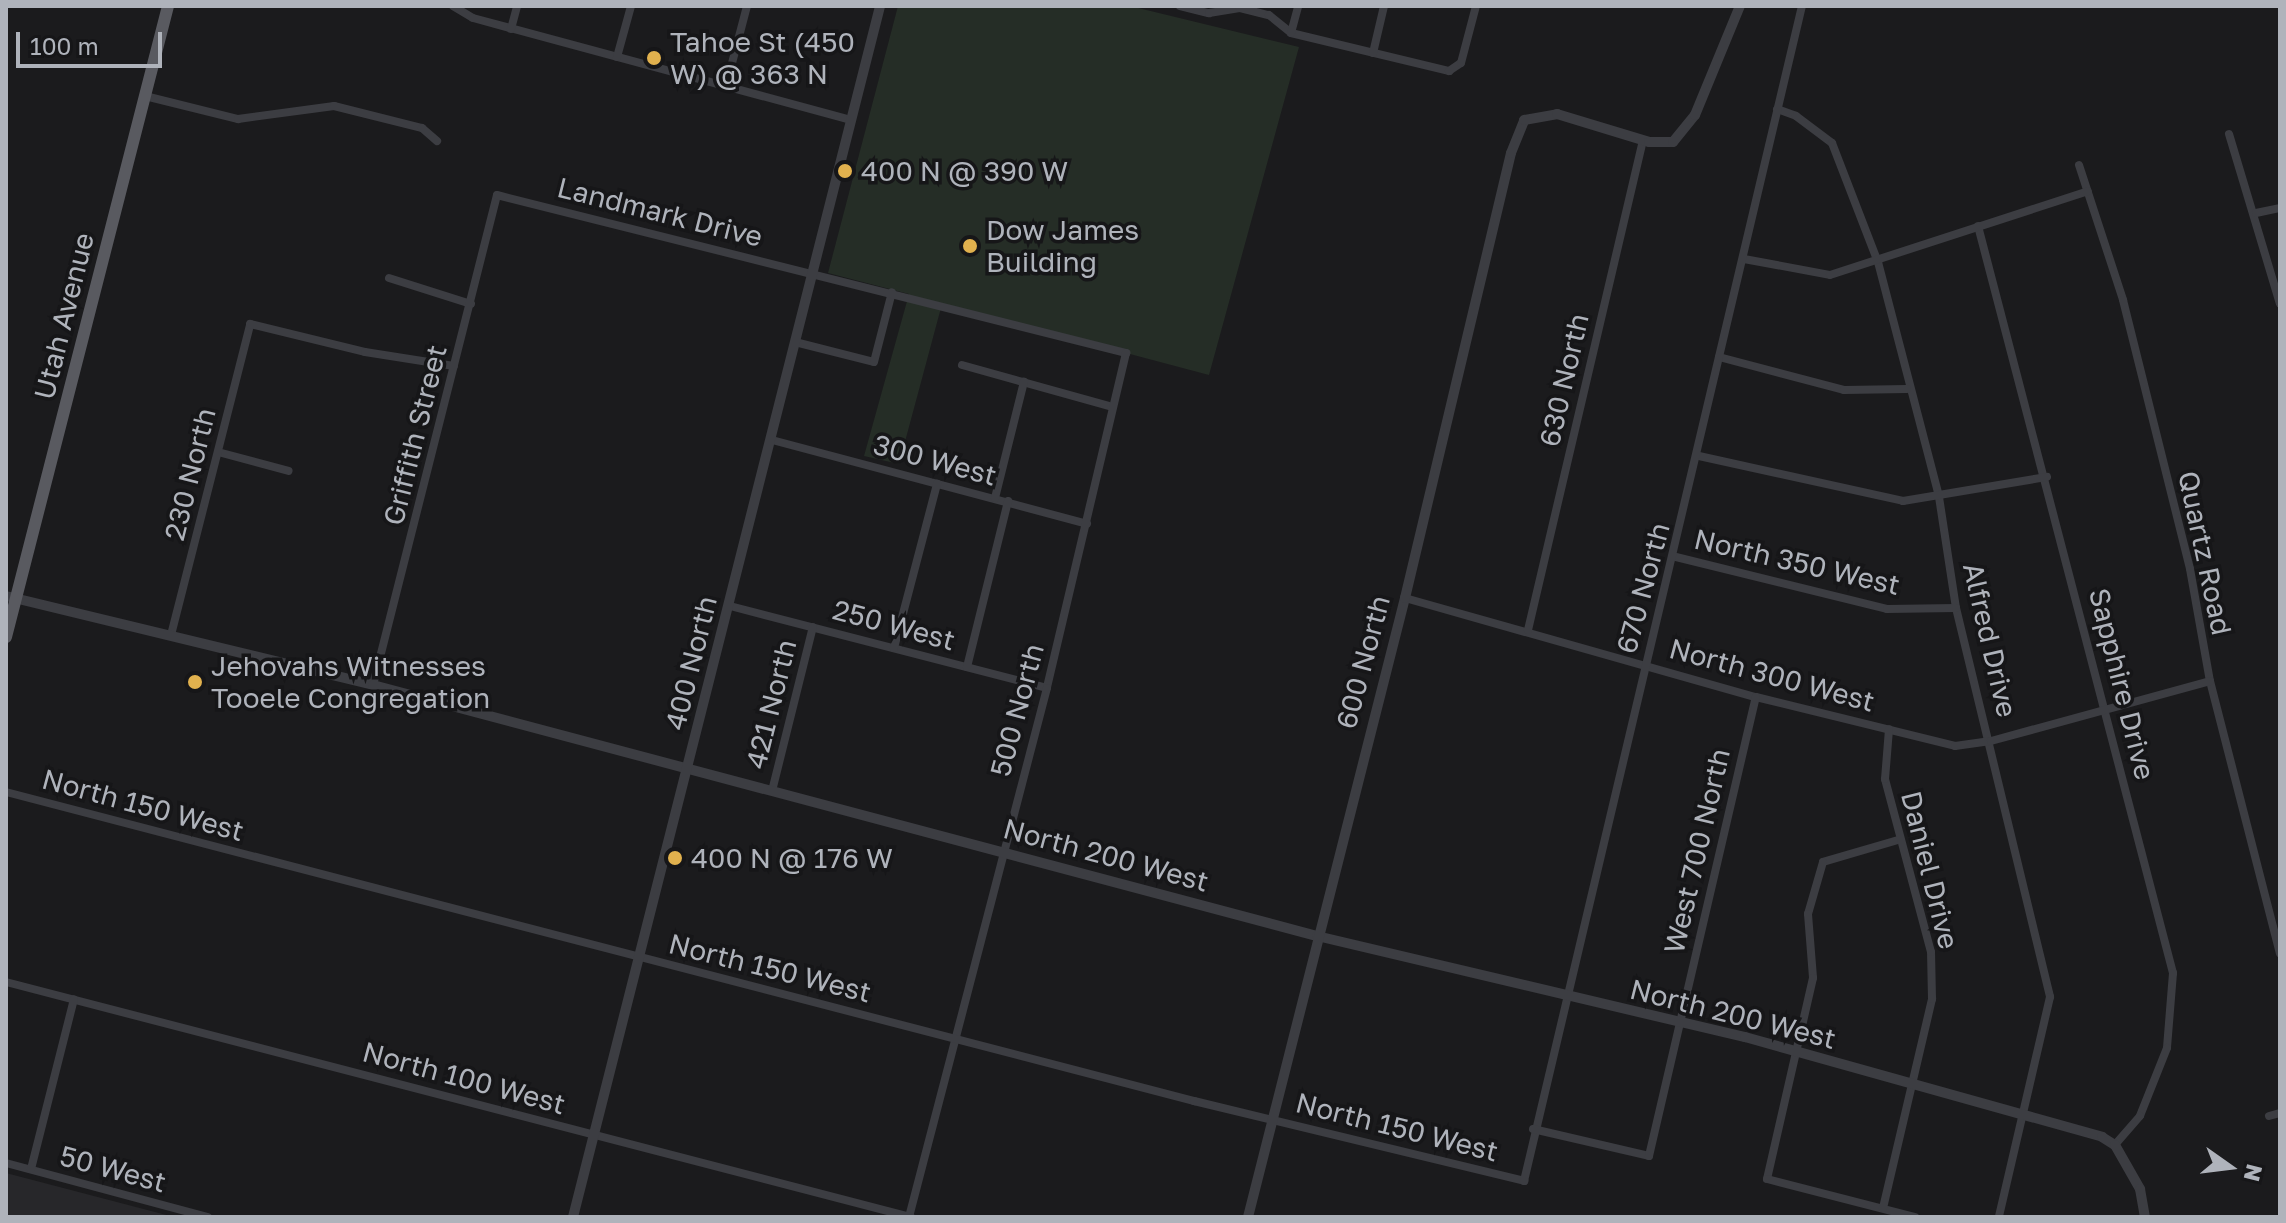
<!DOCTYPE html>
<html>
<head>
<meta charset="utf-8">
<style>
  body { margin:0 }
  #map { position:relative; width:2286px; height:1223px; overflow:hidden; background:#1b1b1d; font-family:"Golos Text",sans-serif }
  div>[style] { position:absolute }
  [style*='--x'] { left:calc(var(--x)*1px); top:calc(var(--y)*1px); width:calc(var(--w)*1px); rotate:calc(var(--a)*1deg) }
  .built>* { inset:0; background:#27272a }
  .green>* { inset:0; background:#252d26 }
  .minor>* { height:8px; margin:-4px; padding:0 4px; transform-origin:4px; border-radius:4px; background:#3c3d42 }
  .tertiary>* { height:10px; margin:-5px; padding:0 5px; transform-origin:5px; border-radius:5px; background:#3c3d42 }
  .primary>* { height:12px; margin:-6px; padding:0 6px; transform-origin:6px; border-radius:6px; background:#595a60 }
  .dots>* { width:22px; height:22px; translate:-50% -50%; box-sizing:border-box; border:4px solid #161618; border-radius:50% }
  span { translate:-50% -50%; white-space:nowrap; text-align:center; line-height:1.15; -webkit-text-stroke:7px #161618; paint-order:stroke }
  .poi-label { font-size:28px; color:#afb3bb }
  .left { translate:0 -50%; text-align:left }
  .street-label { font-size:28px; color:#afb3bb }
  .frame { position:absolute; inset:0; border:8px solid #afb3bb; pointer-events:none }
  .north { position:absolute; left:2190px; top:1127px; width:80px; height:80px; -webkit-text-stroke:6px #161618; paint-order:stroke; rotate:104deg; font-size:22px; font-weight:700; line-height:32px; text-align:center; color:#afb3bb }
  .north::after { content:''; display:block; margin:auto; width:28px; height:36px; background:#afb3bb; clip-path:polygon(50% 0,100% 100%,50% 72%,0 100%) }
  .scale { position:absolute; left:16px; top:32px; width:146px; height:36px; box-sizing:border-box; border:4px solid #afb3bb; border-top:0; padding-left:10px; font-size:24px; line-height:28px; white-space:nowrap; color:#afb3bb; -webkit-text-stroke:6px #161618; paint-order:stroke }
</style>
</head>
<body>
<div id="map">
  <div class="built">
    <i style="clip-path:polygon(6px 1173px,174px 1217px,6px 1217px)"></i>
  </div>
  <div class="green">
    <i style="clip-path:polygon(898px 6px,1130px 6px,1299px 47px,1209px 375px,942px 304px,899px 464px,864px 456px,909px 294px,828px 273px)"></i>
  </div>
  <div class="minor">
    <i style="--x:453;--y:6;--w:23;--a:31"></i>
    <i style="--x:473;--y:18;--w:392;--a:15.1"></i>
    <i style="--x:1180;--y:6;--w:30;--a:14"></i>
    <i style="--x:1209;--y:13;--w:31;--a:-9"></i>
    <i style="--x:1240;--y:8;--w:30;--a:14"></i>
    <i style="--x:1269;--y:15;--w:28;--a:39"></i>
    <i style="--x:1291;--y:33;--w:163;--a:13.5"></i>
    <i style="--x:1449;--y:71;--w:14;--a:-34"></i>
    <i style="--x:1461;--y:63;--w:59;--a:-75.3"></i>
    <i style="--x:511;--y:29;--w:24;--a:-75"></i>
    <i style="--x:1291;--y:33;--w:28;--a:-75"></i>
    <i style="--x:1373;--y:53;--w:48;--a:-76.8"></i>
    <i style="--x:617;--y:57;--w:53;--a:-74.6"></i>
    <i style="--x:726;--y:86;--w:83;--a:-75.3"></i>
    <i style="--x:145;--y:96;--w:96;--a:13.9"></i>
    <i style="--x:238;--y:119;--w:97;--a:-7.7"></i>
    <i style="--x:334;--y:106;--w:91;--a:14"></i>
    <i style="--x:422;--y:128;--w:20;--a:41"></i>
    <i style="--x:1777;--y:109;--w:20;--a:20"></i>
    <i style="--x:1796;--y:116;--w:45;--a:36.9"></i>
    <i style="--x:1832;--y:143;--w:128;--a:68.9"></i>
    <i style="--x:1878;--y:262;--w:243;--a:75.4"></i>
    <i style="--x:1939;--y:497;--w:112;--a:81.3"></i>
    <i style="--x:1956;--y:608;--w:400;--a:76.4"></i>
    <i style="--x:2050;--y:997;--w:226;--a:103.1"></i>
    <i style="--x:2229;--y:134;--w:177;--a:73.3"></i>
    <i style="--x:2079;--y:165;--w:142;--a:71.9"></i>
    <i style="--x:2123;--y:300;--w:277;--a:76"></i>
    <i style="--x:2190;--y:569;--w:114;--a:79.9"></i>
    <i style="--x:2210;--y:681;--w:281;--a:75.6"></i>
    <i style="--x:2256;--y:213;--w:25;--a:-12"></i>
    <i style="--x:1978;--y:226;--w:772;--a:75.37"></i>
    <i style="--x:2173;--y:973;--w:75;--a:94.6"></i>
    <i style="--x:2167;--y:1048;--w:73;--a:111.7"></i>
    <i style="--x:2140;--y:1116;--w:38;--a:131"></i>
    <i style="--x:1744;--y:259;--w:87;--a:10.5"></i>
    <i style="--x:1830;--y:275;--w:271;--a:-18"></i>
    <i style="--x:389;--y:278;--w:86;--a:17.6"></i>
    <i style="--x:795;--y:342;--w:81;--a:14.2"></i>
    <i style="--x:874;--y:362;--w:72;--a:-75.6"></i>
    <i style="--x:1719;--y:357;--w:129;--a:14.8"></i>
    <i style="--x:1844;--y:390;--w:63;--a:-0.9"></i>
    <i style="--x:962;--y:365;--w:156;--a:15.6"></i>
    <i style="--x:772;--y:440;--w:326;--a:14.9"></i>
    <i style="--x:218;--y:452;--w:73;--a:15"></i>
    <i style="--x:1699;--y:456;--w:209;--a:12.4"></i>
    <i style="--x:1903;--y:501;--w:146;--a:-9.5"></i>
    <i style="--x:995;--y:498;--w:120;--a:-76"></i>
    <i style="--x:1676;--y:557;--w:217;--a:13.8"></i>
    <i style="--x:1887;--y:609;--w:69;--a:-0.8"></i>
    <i style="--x:1405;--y:598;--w:365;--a:15.8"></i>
    <i style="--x:1756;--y:697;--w:205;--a:13.8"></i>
    <i style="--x:1955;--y:746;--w:36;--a:-8"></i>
    <i style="--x:1991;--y:741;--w:227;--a:-15.3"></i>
    <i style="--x:730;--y:606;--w:327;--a:14.5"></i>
    <i style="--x:1528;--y:630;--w:503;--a:-76.79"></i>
    <i style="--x:171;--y:635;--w:321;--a:-75.7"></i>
    <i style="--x:250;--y:324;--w:118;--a:13.7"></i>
    <i style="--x:365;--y:352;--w:90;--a:8.9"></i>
    <i style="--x:894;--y:648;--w:170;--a:-75.3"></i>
    <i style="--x:967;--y:667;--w:171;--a:-76.1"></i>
    <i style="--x:373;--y:685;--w:505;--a:-75.8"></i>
    <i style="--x:497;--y:195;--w:649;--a:14.1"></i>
    <i style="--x:1126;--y:353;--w:344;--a:103.3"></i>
    <i style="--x:1047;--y:688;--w:547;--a:104.62"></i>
    <i style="--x:772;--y:791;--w:169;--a:-76"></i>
    <i style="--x:6;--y:792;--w:1228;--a:14.58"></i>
    <i style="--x:1194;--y:1101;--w:340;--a:13.6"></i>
    <i style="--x:1524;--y:1181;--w:1207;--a:-76.69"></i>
    <i style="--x:1898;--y:840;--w:78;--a:163.7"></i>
    <i style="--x:1823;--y:862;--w:54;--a:106.1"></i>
    <i style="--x:1808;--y:914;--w:64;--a:85.5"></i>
    <i style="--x:1813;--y:978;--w:206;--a:102.9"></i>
    <i style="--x:1767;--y:1179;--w:153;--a:14.4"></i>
    <i style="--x:6;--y:982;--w:935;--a:14.56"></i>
    <i style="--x:2269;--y:1116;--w:11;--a:-15"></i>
    <i style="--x:1533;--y:1129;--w:119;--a:13.1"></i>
    <i style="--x:1649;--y:1156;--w:471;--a:-76.9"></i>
    <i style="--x:6;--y:1163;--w:209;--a:15"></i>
    <i style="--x:31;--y:1169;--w:175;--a:-75.8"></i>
    <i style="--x:1883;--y:1208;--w:215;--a:-76.8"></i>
    <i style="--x:1932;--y:999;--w:47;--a:-91.2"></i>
    <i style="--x:1931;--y:952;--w:179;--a:-104.9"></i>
    <i style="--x:1885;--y:779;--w:50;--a:-85.4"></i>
  </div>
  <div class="tertiary">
    <i style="--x:6;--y:596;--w:378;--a:13.6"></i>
    <i style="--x:373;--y:685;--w:977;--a:14.89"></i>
    <i style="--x:1317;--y:936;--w:440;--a:13.3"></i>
    <i style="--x:1745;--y:1037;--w:371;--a:15.6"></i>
    <i style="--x:2102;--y:1137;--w:15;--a:32"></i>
    <i style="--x:2115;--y:1145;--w:51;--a:60.4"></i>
    <i style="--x:2140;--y:1189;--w:28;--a:80"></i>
    <i style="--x:573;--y:1217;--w:1249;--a:-75.77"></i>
    <i style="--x:1248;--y:1217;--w:639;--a:-75.77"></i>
    <i style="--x:1405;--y:598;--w:457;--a:-76.6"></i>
    <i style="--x:1511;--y:153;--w:35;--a:-68"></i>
    <i style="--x:1524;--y:120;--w:34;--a:-10"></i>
    <i style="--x:1557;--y:114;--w:96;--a:16.9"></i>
    <i style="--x:1649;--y:142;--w:24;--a:0"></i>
    <i style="--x:1673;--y:142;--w:35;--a:-51"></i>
    <i style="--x:1695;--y:115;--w:118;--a:-67.6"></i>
  </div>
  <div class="primary">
    <i style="--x:6;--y:637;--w:651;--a:-75.6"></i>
  </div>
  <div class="dots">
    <i style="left:654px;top:58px;background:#e1b14e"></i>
    <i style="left:845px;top:171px;background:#e1b14e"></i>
    <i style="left:970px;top:246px;background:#e1b14e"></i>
    <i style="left:195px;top:682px;background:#e1b14e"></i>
    <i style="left:675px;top:858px;background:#e1b14e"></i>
  </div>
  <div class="poi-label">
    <span class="left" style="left:670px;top:58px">Tahoe St (450<br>W) @ 363 N</span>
    <span class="left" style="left:861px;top:171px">400 N @ 390 W</span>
    <span class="left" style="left:986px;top:246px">Dow James<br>Building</span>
    <span class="left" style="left:211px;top:682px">Jehovahs Witnesses<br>Tooele Congregation</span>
    <span class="left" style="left:691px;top:858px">400 N @ 176 W</span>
  </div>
  <div class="street-label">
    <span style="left:660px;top:212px;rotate:14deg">Landmark Drive</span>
    <span style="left:64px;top:316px;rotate:-76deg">Utah Avenue</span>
    <span style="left:1564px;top:380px;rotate:-77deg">630 North</span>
    <span style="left:415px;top:435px;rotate:-76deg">Griffith Street</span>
    <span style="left:935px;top:460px;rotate:15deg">300 West</span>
    <span style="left:190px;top:474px;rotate:-76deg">230 North</span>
    <span style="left:2205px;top:553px;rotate:78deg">Quartz Road</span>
    <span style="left:1797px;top:562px;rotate:13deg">North 350 West</span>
    <span style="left:1643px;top:588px;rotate:-75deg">670 North</span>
    <span style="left:894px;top:625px;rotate:15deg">250 West</span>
    <span style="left:1990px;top:640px;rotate:77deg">Alfred Drive</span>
    <span style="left:1363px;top:662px;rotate:-75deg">600 North</span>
    <span style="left:691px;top:663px;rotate:-76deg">400 North</span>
    <span style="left:1772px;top:675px;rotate:15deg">North 300 West</span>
    <span style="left:2122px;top:684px;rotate:76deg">Sapphire Drive</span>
    <span style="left:771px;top:704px;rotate:-76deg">421 North</span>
    <span style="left:1017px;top:710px;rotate:-75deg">500 North</span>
    <span style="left:143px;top:805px;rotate:15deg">North 150 West</span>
    <span style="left:1697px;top:851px;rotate:-77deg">West 700 North</span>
    <span style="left:1106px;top:855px;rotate:15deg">North 200 West</span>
    <span style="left:1930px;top:870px;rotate:76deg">Daniel Drive</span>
    <span style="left:770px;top:968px;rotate:14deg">North 150 West</span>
    <span style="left:1733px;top:1014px;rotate:14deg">North 200 West</span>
    <span style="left:464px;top:1078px;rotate:15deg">North 100 West</span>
    <span style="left:1397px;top:1127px;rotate:14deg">North 150 West</span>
    <span style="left:113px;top:1169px;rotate:15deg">50 West</span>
  </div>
  <div class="frame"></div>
  <div class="north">N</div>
  <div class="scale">100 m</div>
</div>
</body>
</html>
